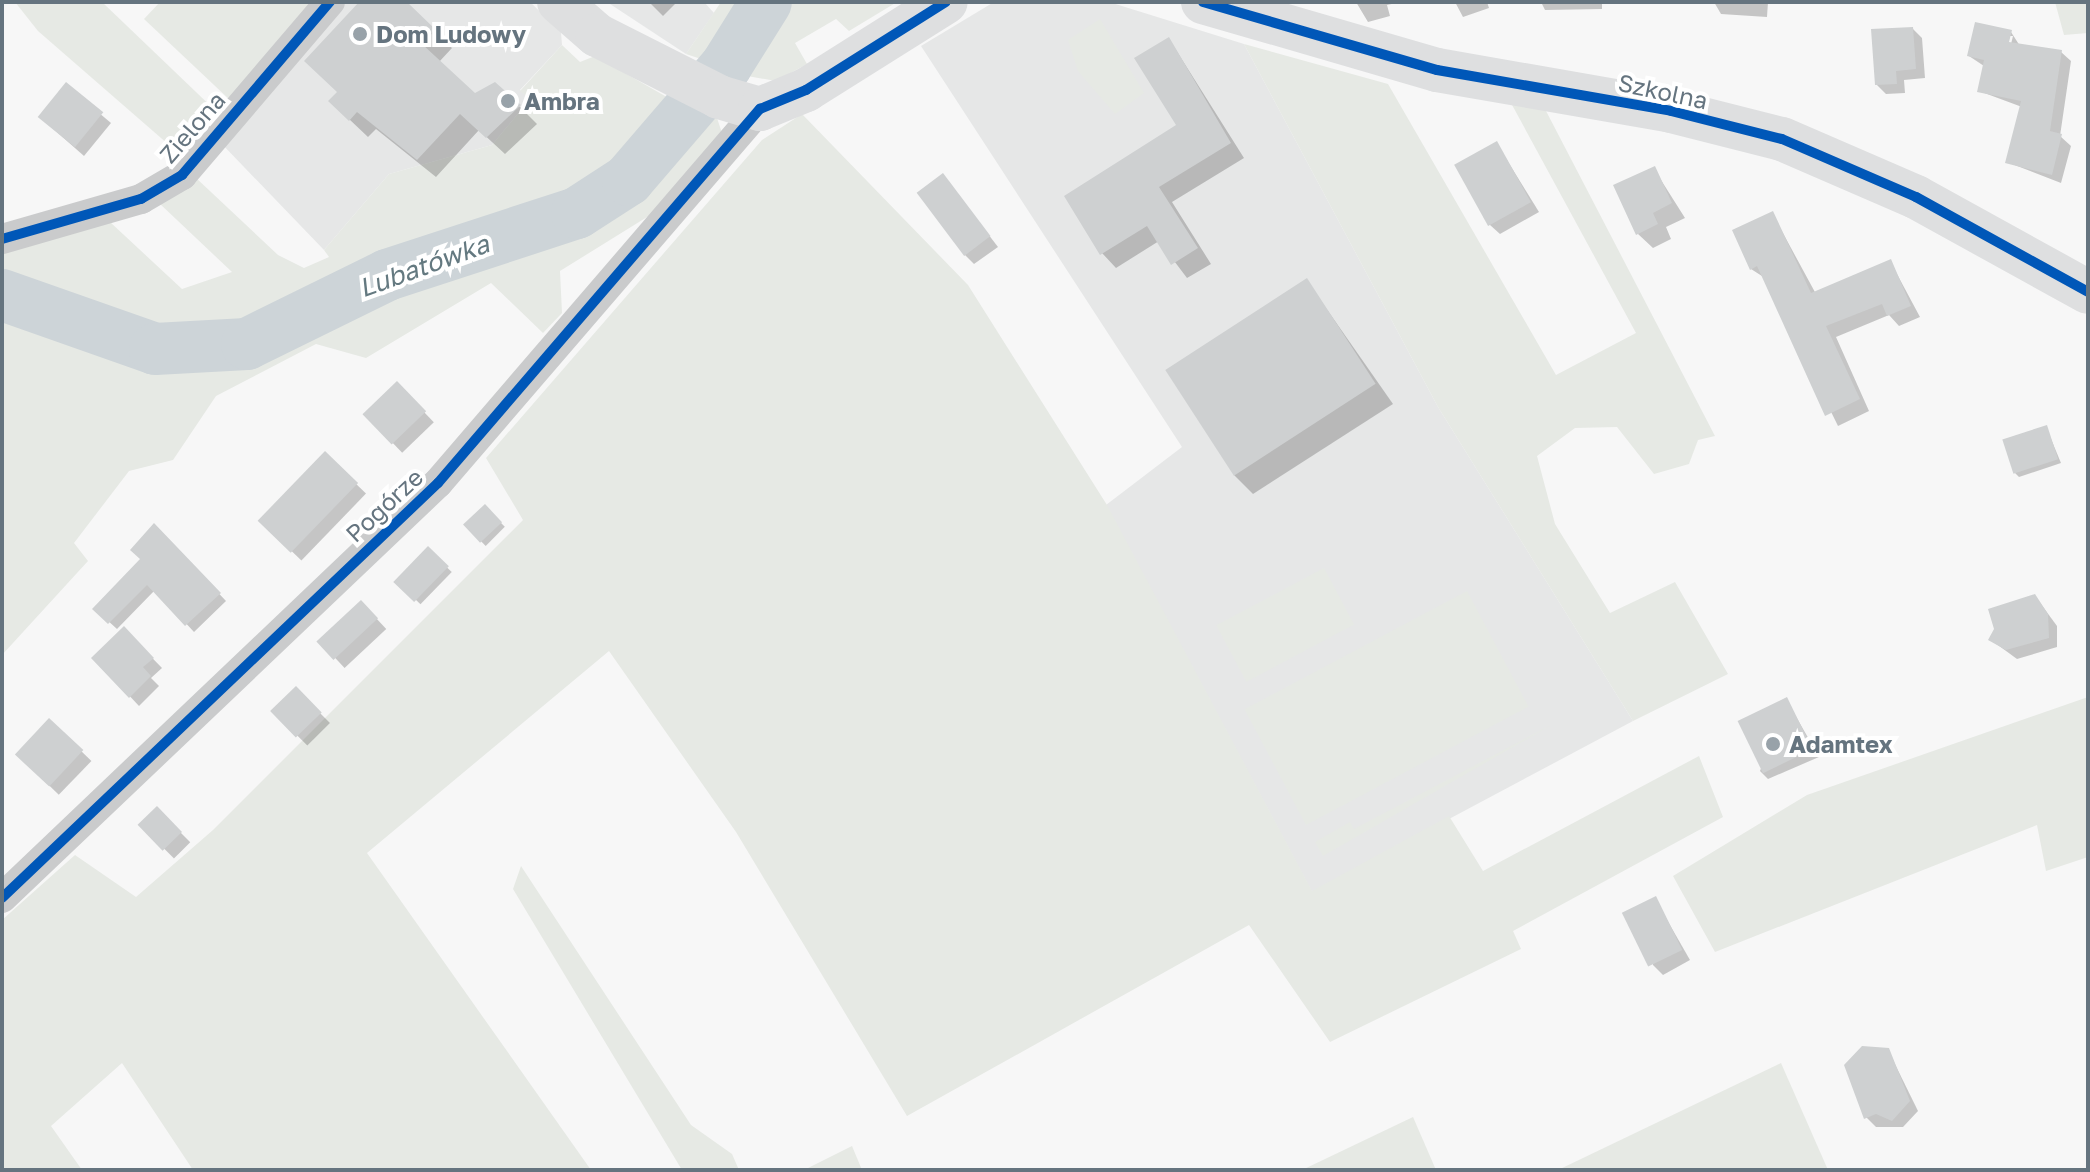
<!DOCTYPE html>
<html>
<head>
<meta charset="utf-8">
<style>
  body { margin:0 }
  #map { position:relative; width:2090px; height:1172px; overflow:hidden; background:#f7f7f7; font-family:"Golos Text",sans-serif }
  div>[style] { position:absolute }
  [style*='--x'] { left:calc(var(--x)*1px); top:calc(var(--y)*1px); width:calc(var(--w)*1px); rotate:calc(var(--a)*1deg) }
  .built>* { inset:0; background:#e6e7e7 }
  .green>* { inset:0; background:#e6e9e4; transform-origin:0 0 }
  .shadow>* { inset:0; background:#0003; transform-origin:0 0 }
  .river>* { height:52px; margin:-26px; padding:0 26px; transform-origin:26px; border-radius:26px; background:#cdd4d8 }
  .building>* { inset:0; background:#ced0d1; transform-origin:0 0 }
  .street>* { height:30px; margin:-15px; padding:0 15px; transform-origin:15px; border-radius:15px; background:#cacbcc }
  .secondary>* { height:44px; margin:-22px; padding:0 22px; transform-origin:22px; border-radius:22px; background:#dedfe0 }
  .cycleway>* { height:10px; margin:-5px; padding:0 5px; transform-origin:5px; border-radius:5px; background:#0057b8 }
  .dots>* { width:22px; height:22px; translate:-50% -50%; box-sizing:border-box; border:4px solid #fff; border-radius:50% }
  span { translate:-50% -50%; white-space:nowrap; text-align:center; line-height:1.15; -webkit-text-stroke:8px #fff; paint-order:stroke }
  .poi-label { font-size:24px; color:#65747f; font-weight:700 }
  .left { translate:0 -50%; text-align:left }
  .street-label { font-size:24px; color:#65747f }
  .water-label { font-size:26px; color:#647980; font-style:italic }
  .frame { position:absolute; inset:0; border:4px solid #65747f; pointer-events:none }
</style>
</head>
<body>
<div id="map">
  <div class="built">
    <i style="clip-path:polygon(347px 2px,530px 2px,561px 32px,562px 45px,520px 90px,530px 99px,492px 145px,389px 174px,324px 250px,220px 142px)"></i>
    <i style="clip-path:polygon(607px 2px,704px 2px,714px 13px,686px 54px)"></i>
    <i style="clip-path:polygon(994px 2px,1109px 2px,1244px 44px,1438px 407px,1633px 721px,1312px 892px,1106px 505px,1182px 447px,921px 46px)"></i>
  </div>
  <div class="green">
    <i style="clip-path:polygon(15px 2px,102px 2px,220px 115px,184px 158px,38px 31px)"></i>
    <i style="clip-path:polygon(160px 2px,312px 2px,231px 101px,144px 19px)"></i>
    <i style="clip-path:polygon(721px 2px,755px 2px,730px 48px,704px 60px,686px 54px)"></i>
    <i style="clip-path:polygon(783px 2px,897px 2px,849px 31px,836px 19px,795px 43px,807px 64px,776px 81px,736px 74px)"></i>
    <i style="clip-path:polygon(2055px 2px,2088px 2px,2088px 33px,2064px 35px)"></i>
    <i style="clip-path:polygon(1100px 19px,1144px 93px,1115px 114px,1078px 71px,1068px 40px)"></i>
    <i style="clip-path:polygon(1244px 44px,1388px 84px,1556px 375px,1636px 333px,1511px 103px,1545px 109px,1715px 436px,1698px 440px,1689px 464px,1654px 474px,1617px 427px,1575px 428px,1537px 456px,1555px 524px,1610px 613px,1675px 582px,1728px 674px,1633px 721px,1438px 407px)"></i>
    <i style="clip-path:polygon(562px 45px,580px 62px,595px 56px,672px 100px,618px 169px,558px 208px,390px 258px,328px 291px,340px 313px,370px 292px,583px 225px,648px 178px,707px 113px,716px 115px,723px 136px,660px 209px,560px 271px,562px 313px,543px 333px,491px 283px,366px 358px,316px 344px,216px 396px,173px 460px,129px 471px,74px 543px,88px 561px,2px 655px,2px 246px,110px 222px,182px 289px,232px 272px,159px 203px,195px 177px,278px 255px,304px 268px,329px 257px,324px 250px,389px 174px,492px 145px,530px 99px,520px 91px)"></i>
    <i style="clip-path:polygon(802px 114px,968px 285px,1107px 505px,1312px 891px,1449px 816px,1483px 871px,1699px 756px,1723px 817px,1513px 931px,1521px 949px,1330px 1042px,1249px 925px,907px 1116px,736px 832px,609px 651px,367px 853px,591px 1170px,193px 1170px,122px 1063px,51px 1126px,82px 1170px,2px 1170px,2px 920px,75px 855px,136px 897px,213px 830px,523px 520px,486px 458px,762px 140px)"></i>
    <i style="left:1324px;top:568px;width:64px;height:122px;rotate:62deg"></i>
    <i style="left:1467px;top:591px;width:131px;height:252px;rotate:62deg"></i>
    <i style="clip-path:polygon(2088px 697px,2088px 857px,2046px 871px,2037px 825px,1715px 952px,1673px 876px,1807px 795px)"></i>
    <i style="clip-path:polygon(1553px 724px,1323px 856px,1315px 842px,1350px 822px,1354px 829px)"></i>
    <i style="clip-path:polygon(521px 866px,691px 1125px,732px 1154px,739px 1170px,682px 1170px,513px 889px)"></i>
    <i style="clip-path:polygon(1781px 1063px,1828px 1170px,1558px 1170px)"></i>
    <i style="clip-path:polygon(1413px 1117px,1436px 1170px,1302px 1170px)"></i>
    <i style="clip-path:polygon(852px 1146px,862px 1170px,804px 1170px)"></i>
  </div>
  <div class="shadow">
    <i style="clip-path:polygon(362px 2px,404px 2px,452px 48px,439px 62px,475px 96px,519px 106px,537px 124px,505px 154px,479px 130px,436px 177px,376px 129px,368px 137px,349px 119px,339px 92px)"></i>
    <i style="clip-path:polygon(649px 2px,677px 2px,663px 16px)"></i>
    <i style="clip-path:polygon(1356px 2px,1401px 2px,1387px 5px,1390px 16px,1368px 22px)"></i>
    <i style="clip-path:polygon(1455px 2px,1487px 2px,1489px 8px,1463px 17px)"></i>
    <i style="clip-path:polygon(1541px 2px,1602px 2px,1602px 9px,1545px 10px)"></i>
    <i style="clip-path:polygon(1714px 2px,1768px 2px,1767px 17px,1721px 14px)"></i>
    <i style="clip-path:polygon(1913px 29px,1922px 38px,1925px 78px,1904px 80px,1905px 93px,1886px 94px,1876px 84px)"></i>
    <i style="clip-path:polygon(evenodd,2011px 32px,2020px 46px,2061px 52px,2071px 61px,2060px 136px,2071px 146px,2061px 183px,2007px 162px,2022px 107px,1979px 91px,1984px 66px,1969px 56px,2011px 32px,2009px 36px,2013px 36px,2009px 52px,2009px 36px)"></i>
    <i style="clip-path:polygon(1169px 39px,1244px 158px,1172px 202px,1211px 264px,1187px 278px,1159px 241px,1116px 268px,1102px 253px,1179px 126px)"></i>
    <i style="clip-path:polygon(66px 85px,111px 123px,84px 156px,50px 126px)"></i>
    <i style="clip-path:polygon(1497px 144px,1539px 212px,1500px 234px,1490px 225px)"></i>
    <i style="clip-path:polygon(1654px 169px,1685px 218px,1666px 227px,1671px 239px,1653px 248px,1638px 234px)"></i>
    <i style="clip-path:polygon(943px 175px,998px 247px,974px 264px,965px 255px)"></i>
    <i style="clip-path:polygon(1772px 213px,1816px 294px,1890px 261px,1920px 317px,1899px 326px,1889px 315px,1836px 337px,1869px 411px,1838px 426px,1765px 278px,1751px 269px)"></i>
    <i style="clip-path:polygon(1307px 281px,1393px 404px,1253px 494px,1234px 475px)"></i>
    <i style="left:397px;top:384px;width:53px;height:44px;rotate:46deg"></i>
    <i style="clip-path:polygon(2046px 427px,2061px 463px,2019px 477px,2015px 473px)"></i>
    <i style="left:325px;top:454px;width:57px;height:93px;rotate:44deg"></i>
    <i style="left:485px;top:507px;width:28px;height:27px;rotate:45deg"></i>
    <i style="clip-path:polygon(155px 526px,226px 601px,194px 632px,155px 590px,117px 629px,95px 609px,143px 559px)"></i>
    <i style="left:428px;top:549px;width:33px;height:45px;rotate:44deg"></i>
    <i style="clip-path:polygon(2035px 596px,2057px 626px,2057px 647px,2017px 659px,1991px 640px)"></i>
    <i style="left:361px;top:602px;width:37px;height:57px;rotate:47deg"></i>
    <i style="clip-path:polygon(124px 629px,162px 668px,151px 678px,159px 686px,139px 706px,94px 658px)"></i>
    <i style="left:296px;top:689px;width:48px;height:32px;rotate:45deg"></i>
    <i style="clip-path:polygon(1786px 699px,1819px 757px,1768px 779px,1760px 771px)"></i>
    <i style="left:49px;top:720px;width:59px;height:47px;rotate:44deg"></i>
    <i style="left:157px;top:809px;width:47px;height:23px;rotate:45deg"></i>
    <i style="clip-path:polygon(1655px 899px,1690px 960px,1663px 975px,1653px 965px)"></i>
    <i style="clip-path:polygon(1888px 1050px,1918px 1111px,1903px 1127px,1876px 1127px,1866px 1117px)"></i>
  </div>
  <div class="river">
    <i style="--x:2;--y:295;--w:162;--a:19.4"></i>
    <i style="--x:155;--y:349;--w:92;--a:-3.1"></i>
    <i style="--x:247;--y:344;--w:156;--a:-26.2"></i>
    <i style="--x:387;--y:275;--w:200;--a:-18.1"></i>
    <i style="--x:577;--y:213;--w:61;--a:-32.9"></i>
    <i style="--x:628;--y:180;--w:150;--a:-49.3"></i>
    <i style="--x:726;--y:66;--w:75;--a:-58"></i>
  </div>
  <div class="building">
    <i style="clip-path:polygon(359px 2px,407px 2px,435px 29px,422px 44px,475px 93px,495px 82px,521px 105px,486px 138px,460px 114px,417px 160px,357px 112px,349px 121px,328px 101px,337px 92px,304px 61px)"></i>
    <i style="clip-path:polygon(1975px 22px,2012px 30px,2009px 42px,2062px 50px,2050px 131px,2062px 134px,2052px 175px,2005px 163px,2021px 101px,1977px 92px,1984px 60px,1967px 56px)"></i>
    <i style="clip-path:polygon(1913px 27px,1916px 69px,1896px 71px,1897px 84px,1875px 85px,1871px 29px)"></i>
    <i style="clip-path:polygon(1169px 37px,1231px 143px,1159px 187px,1198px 248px,1171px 265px,1147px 226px,1100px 255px,1064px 196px,1176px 125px,1134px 58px)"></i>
    <i style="left:66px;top:82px;width:48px;height:45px;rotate:39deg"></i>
    <i style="left:1497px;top:141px;width:70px;height:49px;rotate:61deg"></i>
    <i style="clip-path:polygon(1655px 166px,1672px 203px,1653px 213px,1658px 224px,1636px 235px,1613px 185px)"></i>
    <i style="left:943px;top:173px;width:79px;height:33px;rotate:53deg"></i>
    <i style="clip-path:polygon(1773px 211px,1811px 293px,1891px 259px,1911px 306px,1887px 316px,1882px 304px,1826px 326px,1860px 399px,1825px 416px,1757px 266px,1750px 270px,1732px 230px)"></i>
    <i style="left:1307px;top:278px;width:126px;height:169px;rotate:57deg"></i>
    <i style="left:397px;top:381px;width:42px;height:48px;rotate:46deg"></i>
    <i style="left:2047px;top:425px;width:36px;height:47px;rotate:72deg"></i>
    <i style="left:325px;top:451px;width:46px;height:97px;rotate:44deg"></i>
    <i style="left:485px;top:504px;width:25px;height:30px;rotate:47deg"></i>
    <i style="clip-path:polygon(154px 523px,221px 593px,185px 626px,147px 585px,108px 624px,92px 609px,140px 559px,130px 550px)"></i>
    <i style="left:428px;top:546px;width:29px;height:50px;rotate:44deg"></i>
    <i style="clip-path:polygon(2035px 594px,2048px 614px,2049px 638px,2006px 650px,1988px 640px,1994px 629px,1988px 609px)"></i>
    <i style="left:361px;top:600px;width:25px;height:61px;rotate:47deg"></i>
    <i style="clip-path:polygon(124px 626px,154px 658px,143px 667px,151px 676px,129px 698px,91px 658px)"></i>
    <i style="left:296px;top:686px;width:37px;height:36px;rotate:46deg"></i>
    <i style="left:1787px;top:697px;width:58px;height:55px;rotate:64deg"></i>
    <i style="left:49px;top:718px;width:47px;height:50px;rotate:43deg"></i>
    <i style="left:157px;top:806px;width:36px;height:27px;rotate:46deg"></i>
    <i style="left:1656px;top:896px;width:60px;height:38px;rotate:64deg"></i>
    <i style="clip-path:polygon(1862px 1046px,1889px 1048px,1910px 1101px,1892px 1121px,1876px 1114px,1864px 1119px,1844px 1065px)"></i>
  </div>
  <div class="street">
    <i style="--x:2;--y:239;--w:145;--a:-16.1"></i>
    <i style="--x:141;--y:199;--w:48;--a:-30.3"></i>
    <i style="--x:182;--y:175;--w:228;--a:-49.5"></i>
    <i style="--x:2;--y:898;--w:602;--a:-43.59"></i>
    <i style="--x:438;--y:483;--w:494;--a:-49.3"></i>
  </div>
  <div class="secondary">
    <i style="--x:559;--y:2;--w:50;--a:41"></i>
    <i style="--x:597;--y:35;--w:137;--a:26.9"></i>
    <i style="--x:719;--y:97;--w:43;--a:16.3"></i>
    <i style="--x:760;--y:109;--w:50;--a:-22.4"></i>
    <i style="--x:806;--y:90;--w:165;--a:-32.2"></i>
    <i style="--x:1203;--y:2;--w:244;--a:16.2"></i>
    <i style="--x:1437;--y:70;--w:238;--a:9.9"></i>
    <i style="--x:1671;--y:111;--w:114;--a:14.2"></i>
    <i style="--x:1782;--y:139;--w:146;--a:23.4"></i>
    <i style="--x:1916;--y:197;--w:196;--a:28.9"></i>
  </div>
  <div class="cycleway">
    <i style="--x:1203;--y:2;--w:244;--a:16.2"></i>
    <i style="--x:1437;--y:70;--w:238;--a:9.9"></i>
    <i style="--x:1671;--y:111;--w:114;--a:14.2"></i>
    <i style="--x:1782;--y:139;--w:146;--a:23.4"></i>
    <i style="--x:1916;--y:197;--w:196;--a:28.9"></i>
    <i style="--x:2;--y:239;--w:145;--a:-16.1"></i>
    <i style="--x:141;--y:199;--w:48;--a:-30.3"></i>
    <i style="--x:182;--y:175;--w:228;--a:-49.5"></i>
    <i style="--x:2;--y:898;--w:602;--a:-43.59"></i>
    <i style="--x:438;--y:483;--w:494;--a:-49.3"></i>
    <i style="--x:760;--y:109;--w:50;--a:-22.4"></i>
    <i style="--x:806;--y:90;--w:165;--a:-32.2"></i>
  </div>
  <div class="dots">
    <i style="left:360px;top:34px;background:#98a2a9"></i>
    <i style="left:508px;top:101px;background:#98a2a9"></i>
    <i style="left:1773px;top:744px;background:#98a2a9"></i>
  </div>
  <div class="poi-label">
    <span class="left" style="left:376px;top:34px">Dom Ludowy</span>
    <span class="left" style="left:524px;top:101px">Ambra</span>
    <span class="left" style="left:1789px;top:744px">Adamtex</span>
  </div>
  <div class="street-label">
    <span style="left:1663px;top:91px;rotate:12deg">Szkolna</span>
    <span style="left:192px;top:127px;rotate:-49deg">Zielona</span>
    <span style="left:384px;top:505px;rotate:-43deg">Pogórze</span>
  </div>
  <div class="water-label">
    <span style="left:424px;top:266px;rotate:-20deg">Lubatówka</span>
  </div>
  <div class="frame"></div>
</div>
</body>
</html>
